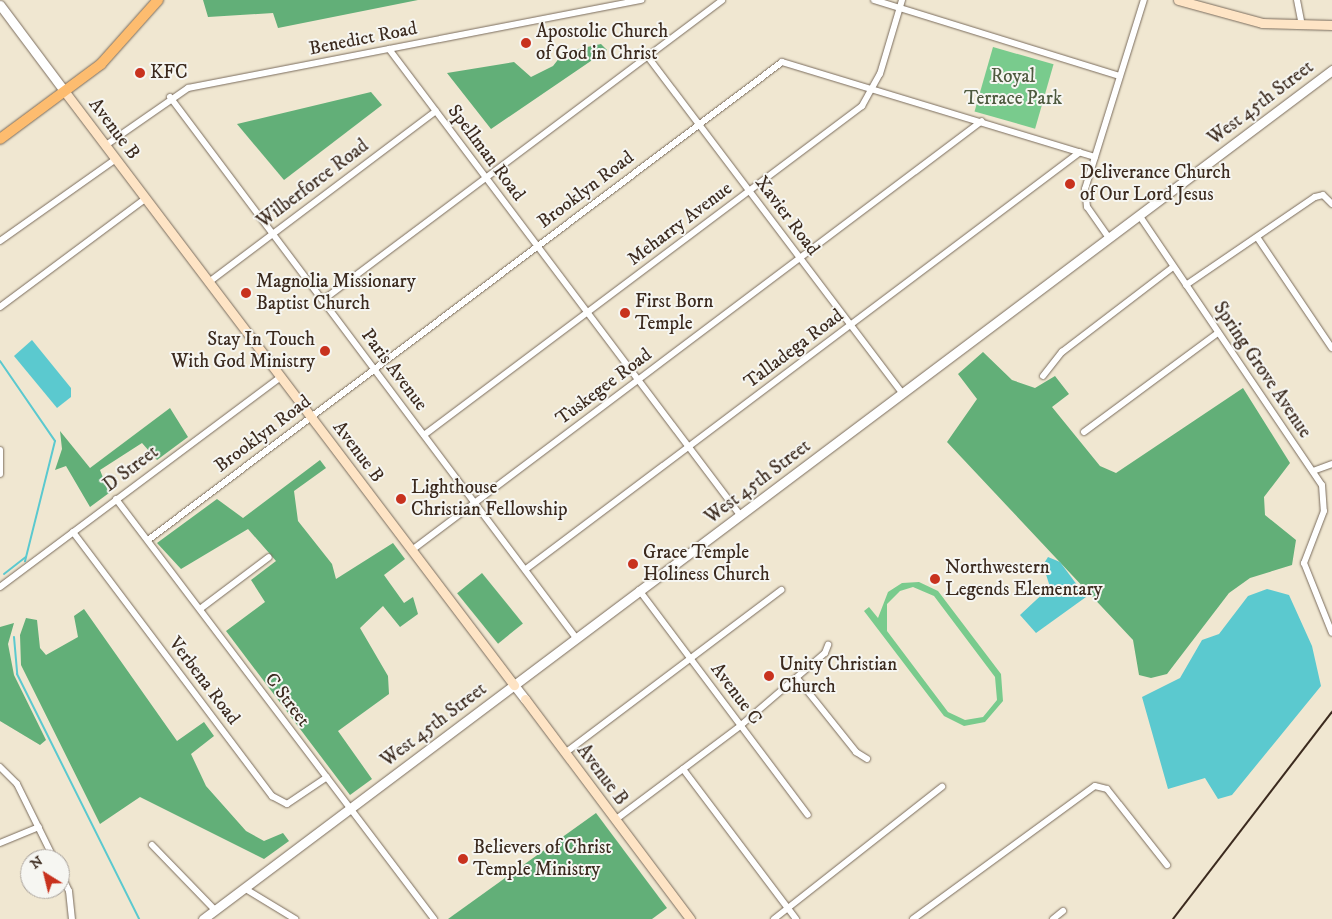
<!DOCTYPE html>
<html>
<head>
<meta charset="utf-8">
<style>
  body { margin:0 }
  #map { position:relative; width:1332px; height:919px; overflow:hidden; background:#f0e7d1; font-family:"IM FELL DW Pica",serif }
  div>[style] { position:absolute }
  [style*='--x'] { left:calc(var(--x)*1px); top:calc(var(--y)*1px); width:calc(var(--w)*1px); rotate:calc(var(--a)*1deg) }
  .green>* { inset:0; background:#79cb8d; transform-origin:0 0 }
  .forest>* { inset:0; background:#62af78; transform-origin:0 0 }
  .water>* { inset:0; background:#5bc9cf }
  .stream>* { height:2px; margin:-1px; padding:0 1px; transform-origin:1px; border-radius:1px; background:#5bc9cf }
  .roads { filter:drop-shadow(0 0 1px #7a6c5d) drop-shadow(0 0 1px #7a6c5d) }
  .minor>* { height:6px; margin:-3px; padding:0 3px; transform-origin:3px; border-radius:3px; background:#fff }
  .tertiary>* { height:9px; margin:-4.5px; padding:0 4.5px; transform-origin:4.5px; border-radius:4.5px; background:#fff }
  .secondary>* { height:9px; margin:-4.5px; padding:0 4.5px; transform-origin:4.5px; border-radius:4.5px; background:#fee4c5 }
  .primary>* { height:10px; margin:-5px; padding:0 5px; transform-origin:5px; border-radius:5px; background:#fdbc6f }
  .rail>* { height:2px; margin:-1px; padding:0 1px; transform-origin:1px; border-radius:1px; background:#3b2a1e }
  .dots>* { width:14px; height:14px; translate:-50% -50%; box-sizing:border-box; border:2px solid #f6f6f2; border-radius:50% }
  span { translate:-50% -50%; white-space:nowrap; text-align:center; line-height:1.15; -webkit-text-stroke:4px #f6f6f2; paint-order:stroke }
  .poi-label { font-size:19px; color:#3b2a1e }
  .left { translate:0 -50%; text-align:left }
  .right { translate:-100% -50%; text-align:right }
  .street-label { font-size:19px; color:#3b2a1e }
  .park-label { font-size:19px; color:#4e5a3f }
  .north { position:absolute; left:20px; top:849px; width:50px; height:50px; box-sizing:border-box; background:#f6f6f2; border:1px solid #aba49d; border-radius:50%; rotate:324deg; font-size:14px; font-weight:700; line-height:20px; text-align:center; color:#3b2a1e }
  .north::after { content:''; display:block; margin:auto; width:18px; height:22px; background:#c8321e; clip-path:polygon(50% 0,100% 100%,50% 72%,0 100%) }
</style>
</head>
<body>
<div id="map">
  <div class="green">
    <i style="left:993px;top:47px;width:63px;height:67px;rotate:16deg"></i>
    <i style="clip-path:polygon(evenodd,919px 582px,938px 591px,1001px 674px,1003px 701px,985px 722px,964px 726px,944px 716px,864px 611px,869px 607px,878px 618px,888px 592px,902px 583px,919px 582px,913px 587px,934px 596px,995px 677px,997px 700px,983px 717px,965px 720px,948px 712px,887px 631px,887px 604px,900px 591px,913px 587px)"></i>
  </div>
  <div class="forest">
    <i style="clip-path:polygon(203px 0,418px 0,278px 28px,273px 13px,208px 17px)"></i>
    <i style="clip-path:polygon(601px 44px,607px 50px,491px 129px,447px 73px,514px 62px,531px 77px,553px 66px,564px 52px)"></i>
    <i style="clip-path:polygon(371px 92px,382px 105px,284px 180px,237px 124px)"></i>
    <i style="clip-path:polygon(983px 352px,1012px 380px,1035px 388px,1055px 376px,1069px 394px,1052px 407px,1100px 466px,1116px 473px,1243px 388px,1290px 463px,1264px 497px,1265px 515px,1296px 540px,1292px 565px,1250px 578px,1229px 593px,1167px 674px,1151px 678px,1139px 675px,1133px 640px,947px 442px,977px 399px,958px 374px)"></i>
    <i style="clip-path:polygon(170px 408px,188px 437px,157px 460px,142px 443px,100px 470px,109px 493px,90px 507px,66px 466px,55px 470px,62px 449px,60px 431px,90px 468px)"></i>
    <i style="clip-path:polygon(320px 460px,326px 468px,294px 491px,298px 521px,332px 564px,336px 579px,393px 543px,405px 559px,384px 575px,404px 603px,413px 597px,418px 614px,400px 627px,383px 606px,360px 628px,388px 676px,389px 694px,338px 731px,372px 779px,350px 795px,226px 631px,265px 602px,251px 580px,276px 561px,248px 529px,181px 569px,157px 543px,217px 499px,243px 518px)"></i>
    <i style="left:482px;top:573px;width:65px;height:32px;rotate:51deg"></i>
    <i style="clip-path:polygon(84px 609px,177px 741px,204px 722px,214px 736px,191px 754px,206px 786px,246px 831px,264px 841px,283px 833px,289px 841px,264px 859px,140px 797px,100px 824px,21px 665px,20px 635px,26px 618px,37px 620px,40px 648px,46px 655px,78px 637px,74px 616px)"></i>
    <i style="clip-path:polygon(14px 623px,8px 644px,14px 675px,46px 740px,40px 745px,0 721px,0 627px)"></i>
    <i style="clip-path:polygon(596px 813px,667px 908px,652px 919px,448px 919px)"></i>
  </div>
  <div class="water">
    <i style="clip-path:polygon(32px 340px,71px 388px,71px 397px,57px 408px,14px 356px)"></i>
    <i style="clip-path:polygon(1048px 557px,1060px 562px,1086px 597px,1036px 633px,1020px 615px,1050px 587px,1043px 565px)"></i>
    <i style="clip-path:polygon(1267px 589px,1289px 595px,1312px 646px,1321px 686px,1232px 795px,1218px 799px,1205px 778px,1168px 789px,1142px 697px,1180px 678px,1202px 640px,1219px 634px,1248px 596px)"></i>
  </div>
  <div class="stream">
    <i style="--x:0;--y:361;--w:97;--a:55.5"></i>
    <i style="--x:55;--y:441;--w:124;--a:104"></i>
    <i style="--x:4;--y:574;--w:28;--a:-38"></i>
    <i style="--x:14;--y:637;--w:37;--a:85"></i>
    <i style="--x:17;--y:674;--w:274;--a:63.5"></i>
  </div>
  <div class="roads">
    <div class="minor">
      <i style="--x:874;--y:0;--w:257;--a:17.2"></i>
      <i style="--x:1297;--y:0;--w:25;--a:79"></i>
      <i style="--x:389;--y:49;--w:583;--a:53.01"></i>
      <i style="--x:648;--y:57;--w:421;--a:52.9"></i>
      <i style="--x:170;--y:97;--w:676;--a:53.11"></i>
      <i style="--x:106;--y:145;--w:100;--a:-34.8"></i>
      <i style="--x:188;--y:88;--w:462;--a:-11"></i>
      <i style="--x:1139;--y:215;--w:326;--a:55.9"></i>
      <i style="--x:1322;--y:485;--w:26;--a:86"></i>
      <i style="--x:1324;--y:511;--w:56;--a:111"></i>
      <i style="--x:1304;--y:563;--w:75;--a:68.2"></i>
      <i style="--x:1257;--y:237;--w:134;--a:56"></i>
      <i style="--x:1109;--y:238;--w:38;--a:-125"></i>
      <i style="--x:1087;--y:207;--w:18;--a:-96"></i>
      <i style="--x:1085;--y:189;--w:198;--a:-72.7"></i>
      <i style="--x:0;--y:241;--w:142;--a:-35.3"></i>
      <i style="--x:209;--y:282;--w:284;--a:-37"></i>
      <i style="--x:1186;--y:285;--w:156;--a:-34.3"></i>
      <i style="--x:1315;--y:197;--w:8;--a:-14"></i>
      <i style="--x:1323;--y:195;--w:13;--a:45"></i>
      <i style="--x:323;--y:300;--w:499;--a:-36.9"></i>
      <i style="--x:0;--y:307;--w:182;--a:-36.7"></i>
      <i style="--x:1043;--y:376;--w:31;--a:-52"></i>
      <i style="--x:1062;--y:352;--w:140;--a:-37.4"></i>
      <i style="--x:1084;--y:432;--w:167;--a:-36.5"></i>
      <i style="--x:424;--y:435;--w:548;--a:-36.91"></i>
      <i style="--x:862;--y:106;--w:37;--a:-61"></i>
      <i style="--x:880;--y:74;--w:77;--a:-73.4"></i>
      <i style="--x:0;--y:450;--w:24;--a:90"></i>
      <i style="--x:1313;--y:471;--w:20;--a:-20"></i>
      <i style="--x:116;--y:499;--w:527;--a:52.87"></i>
      <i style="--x:73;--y:532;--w:331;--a:53"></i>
      <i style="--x:272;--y:796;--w:17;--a:28"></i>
      <i style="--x:287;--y:804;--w:48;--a:-34"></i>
      <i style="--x:148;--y:540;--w:794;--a:-37.01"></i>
      <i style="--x:782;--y:62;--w:327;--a:16.9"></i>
      <i style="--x:412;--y:550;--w:713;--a:-36.97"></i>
      <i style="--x:526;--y:569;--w:693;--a:-36.97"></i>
      <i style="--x:0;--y:587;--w:351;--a:-36.8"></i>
      <i style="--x:639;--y:590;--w:281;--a:53.1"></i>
      <i style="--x:200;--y:609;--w:86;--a:-37"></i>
      <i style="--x:797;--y:678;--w:95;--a:51.4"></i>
      <i style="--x:856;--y:752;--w:13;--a:32"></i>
      <i style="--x:565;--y:753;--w:271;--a:-37"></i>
      <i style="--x:0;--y:767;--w:24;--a:45"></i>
      <i style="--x:17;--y:784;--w:84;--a:63.7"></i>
      <i style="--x:683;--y:769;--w:188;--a:53"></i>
      <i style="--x:615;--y:820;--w:156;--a:-36.9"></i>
      <i style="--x:740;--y:726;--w:112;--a:-40.7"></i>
      <i style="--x:825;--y:653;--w:9;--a:-69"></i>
      <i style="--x:0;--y:843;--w:42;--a:-22.3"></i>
      <i style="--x:152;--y:845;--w:91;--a:45.9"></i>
      <i style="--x:60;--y:872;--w:21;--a:65"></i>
      <i style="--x:69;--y:891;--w:28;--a:84"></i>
      <i style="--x:244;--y:888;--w:60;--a:31.3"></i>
      <i style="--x:774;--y:919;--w:214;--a:-38.2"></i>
      <i style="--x:913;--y:919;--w:225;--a:-36.2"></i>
      <i style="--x:1095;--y:786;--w:12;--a:14"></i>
      <i style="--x:1107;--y:789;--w:97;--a:51.7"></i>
      <i style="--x:1053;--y:919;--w:13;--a:-39"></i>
    </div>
    <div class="tertiary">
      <i style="--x:0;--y:5;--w:109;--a:53.2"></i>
      <i style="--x:514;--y:685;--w:18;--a:52"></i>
      <i style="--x:203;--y:919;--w:1413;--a:-36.94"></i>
    </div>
    <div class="secondary">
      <i style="--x:1178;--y:0;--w:87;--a:15.3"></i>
      <i style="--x:1262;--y:23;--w:70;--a:1.6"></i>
      <i style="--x:65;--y:92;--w:744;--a:52.87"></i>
      <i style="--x:525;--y:699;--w:275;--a:53.1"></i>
    </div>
    <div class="primary">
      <i style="--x:0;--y:139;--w:126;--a:-36.6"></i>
      <i style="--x:101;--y:64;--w:86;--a:-48.3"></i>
    </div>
  </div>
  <div class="rail">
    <i style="--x:1173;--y:919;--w:261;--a:-52.5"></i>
  </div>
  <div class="dots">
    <i style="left:526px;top:43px;background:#c8321e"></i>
    <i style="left:140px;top:73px;background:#c8321e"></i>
    <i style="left:1070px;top:184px;background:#c8321e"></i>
    <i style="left:246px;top:293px;background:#c8321e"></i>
    <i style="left:625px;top:313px;background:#c8321e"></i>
    <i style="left:325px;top:351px;background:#c8321e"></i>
    <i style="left:401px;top:499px;background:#c8321e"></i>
    <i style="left:633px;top:564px;background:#c8321e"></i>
    <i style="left:935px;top:579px;background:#c8321e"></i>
    <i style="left:769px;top:676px;background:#c8321e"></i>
    <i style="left:463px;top:859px;background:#c8321e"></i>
  </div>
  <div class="poi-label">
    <span class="left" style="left:536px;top:43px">Apostolic Church<br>of God in Christ</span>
    <span class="left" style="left:150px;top:73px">KFC</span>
    <span class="left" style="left:1080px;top:184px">Deliverance Church<br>of Our Lord Jesus</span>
    <span class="left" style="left:256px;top:293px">Magnolia Missionary<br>Baptist Church</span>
    <span class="left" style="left:635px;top:313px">First Born<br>Temple</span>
    <span class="right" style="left:315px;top:351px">Stay In Touch<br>With God Ministry</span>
    <span class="left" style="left:411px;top:499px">Lighthouse<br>Christian Fellowship</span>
    <span class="left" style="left:643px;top:564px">Grace Temple<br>Holiness Church</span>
    <span class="left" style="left:945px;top:579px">Northwestern<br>Legends Elementary</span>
    <span class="left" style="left:779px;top:676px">Unity Christian<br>Church</span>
    <span class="left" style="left:473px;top:859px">Believers of Christ<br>Temple Ministry</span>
  </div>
  <div class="street-label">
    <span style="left:363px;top:39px;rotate:-11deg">Benedict Road</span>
    <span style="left:1261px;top:103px;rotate:-37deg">West 45th Street</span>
    <span style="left:114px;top:129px;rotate:53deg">Avenue B</span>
    <span style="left:486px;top:153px;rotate:53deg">Spellman Road</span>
    <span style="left:313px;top:184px;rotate:-37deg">Wilberforce Road</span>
    <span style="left:586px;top:190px;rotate:-37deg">Brooklyn Road</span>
    <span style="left:787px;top:216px;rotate:53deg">Xavier Road</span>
    <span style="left:680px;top:224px;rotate:-37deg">Meharry Avenue</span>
    <span style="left:794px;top:349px;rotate:-37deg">Talladega Road</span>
    <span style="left:394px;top:370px;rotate:53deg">Paris Avenue</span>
    <span style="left:1262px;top:370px;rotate:56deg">Spring Grove Avenue</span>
    <span style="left:604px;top:387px;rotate:-37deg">Tuskegee Road</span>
    <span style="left:263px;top:434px;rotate:-37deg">Brooklyn Road</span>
    <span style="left:358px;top:452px;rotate:53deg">Avenue B</span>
    <span style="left:131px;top:469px;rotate:-37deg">D Street</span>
    <span style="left:758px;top:482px;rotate:-37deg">West 45th Street</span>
    <span style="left:204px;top:681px;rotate:53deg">Verbena Road</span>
    <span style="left:736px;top:694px;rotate:53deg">Avenue C</span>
    <span style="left:287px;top:700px;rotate:53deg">C Street</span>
    <span style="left:434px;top:725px;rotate:-37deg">West 45th Street</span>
    <span style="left:602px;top:775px;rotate:53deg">Avenue B</span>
  </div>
  <div class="park-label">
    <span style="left:1013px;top:88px">Royal<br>Terrace Park</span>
  </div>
  <div class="north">N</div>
</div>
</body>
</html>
